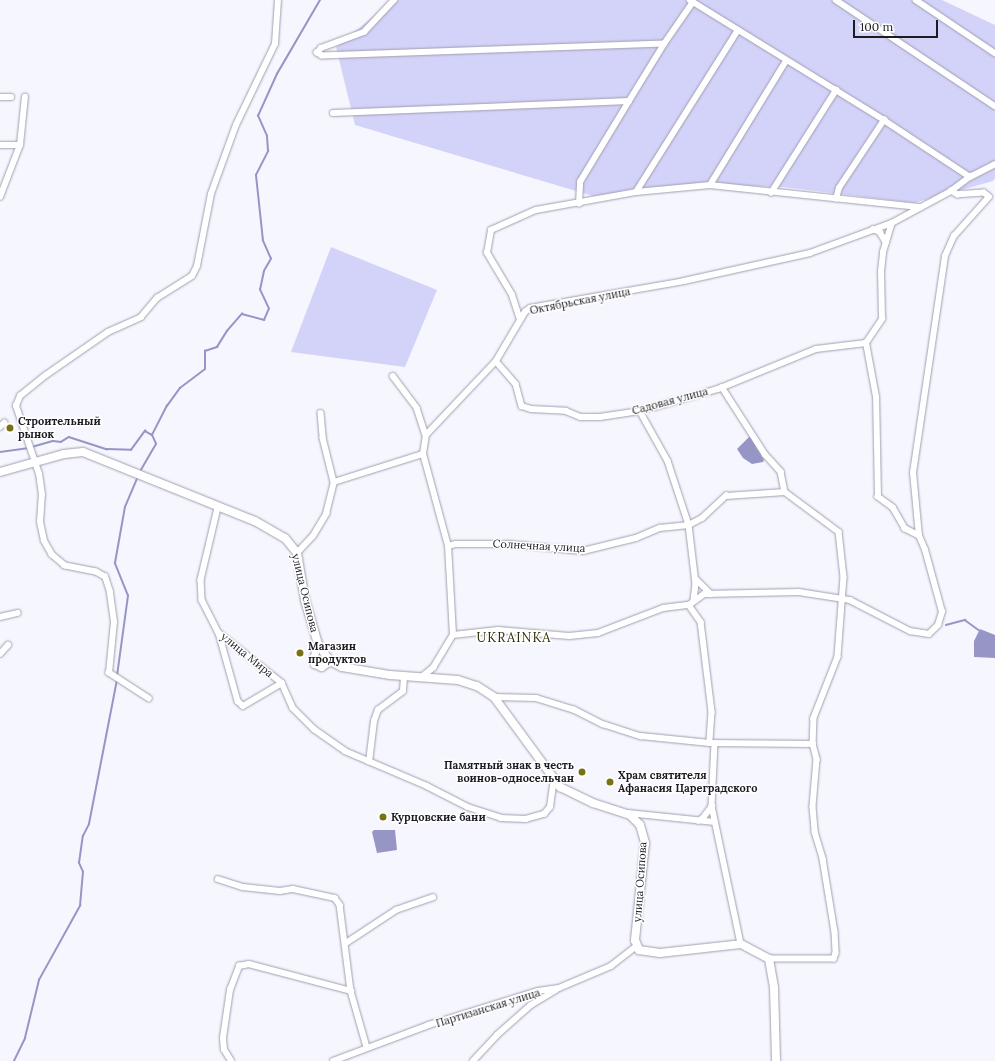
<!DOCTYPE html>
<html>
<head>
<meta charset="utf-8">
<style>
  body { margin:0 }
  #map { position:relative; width:995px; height:1061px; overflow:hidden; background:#f6f6fe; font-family:Lora,serif }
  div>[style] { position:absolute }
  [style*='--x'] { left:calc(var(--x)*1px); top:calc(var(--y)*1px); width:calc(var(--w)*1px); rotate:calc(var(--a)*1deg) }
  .green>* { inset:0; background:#d3d2f9 }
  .water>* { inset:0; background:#9795c6 }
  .stream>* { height:1.5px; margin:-0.75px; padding:0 0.75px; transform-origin:0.75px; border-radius:0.75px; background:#9795c6 }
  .roads { filter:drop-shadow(0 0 1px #9f9fb0) drop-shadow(0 0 1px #9f9fb0) }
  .minor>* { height:5.5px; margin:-2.75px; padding:0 2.75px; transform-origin:2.75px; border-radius:2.75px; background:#fff }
  .tertiary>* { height:7px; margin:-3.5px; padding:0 3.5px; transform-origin:3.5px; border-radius:3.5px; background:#fff }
  .secondary>* { height:8px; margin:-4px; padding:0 4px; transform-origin:4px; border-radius:4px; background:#fff }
  .dots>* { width:11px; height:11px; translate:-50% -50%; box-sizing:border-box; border:2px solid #fff; border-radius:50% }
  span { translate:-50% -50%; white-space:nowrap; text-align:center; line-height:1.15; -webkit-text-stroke:3px #fff; paint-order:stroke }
  .street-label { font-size:11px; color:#1c1b22 }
  .poi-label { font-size:11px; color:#1c1b22; font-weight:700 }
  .left { translate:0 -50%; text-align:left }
  .right { translate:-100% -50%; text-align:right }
  .quarter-label { font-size:13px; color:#312e03; letter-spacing:1px }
  .scale { position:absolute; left:853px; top:20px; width:85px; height:18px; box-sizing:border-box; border:2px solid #1c1b22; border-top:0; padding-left:5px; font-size:12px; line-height:14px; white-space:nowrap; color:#1c1b22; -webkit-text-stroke:3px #fff; paint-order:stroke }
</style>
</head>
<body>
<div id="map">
  <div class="green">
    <i style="clip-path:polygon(393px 0,942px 0,995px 25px,995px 178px,993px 181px,914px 203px,783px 187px,710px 185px,593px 196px,355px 125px,336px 47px)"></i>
    <i style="clip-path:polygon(331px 247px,437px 290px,405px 367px,291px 352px)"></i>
  </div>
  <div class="water">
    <i style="clip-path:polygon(750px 436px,764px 460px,763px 462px,752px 464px,743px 458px,737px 449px)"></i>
    <i style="clip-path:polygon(980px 629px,995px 635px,995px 658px,974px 657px,974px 641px)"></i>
    <i style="clip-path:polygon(374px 830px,395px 830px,397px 850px,377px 853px,372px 832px)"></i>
  </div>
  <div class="stream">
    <i style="--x:32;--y:447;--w:22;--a:-16"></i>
    <i style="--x:53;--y:441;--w:8;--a:7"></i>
    <i style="--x:61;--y:442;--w:9;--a:-32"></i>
    <i style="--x:69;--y:437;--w:40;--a:18"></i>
    <i style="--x:107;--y:449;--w:24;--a:2"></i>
    <i style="--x:131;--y:450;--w:24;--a:-54"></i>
    <i style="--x:145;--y:431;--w:8;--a:30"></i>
    <i style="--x:0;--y:452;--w:29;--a:-8"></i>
    <i style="--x:141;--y:470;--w:30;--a:-60"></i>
    <i style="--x:156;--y:444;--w:10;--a:-114"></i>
    <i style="--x:152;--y:435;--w:33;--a:-63"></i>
    <i style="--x:167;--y:406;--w:22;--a:-54"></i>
    <i style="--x:180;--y:388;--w:31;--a:-37"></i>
    <i style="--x:205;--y:369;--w:18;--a:-90"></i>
    <i style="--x:205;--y:351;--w:13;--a:-18"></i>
    <i style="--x:217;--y:347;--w:19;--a:-58"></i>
    <i style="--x:227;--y:331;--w:23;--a:-49"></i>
    <i style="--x:242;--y:314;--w:23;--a:15"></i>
    <i style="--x:264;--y:320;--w:12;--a:-66"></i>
    <i style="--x:269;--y:309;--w:21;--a:-115"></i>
    <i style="--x:260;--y:290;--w:19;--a:-78"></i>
    <i style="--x:264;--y:271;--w:14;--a:-60"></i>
    <i style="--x:271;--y:259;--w:20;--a:-114"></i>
    <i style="--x:263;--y:241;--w:66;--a:-96.1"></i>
    <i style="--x:256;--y:175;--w:27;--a:-63"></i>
    <i style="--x:268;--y:151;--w:15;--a:-94"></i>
    <i style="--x:267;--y:136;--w:22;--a:-114"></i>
    <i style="--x:258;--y:116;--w:46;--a:-65.7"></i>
    <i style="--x:277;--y:74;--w:86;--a:-59.8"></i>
    <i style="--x:946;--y:625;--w:20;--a:-15"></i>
    <i style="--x:965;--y:620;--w:17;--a:36"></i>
    <i style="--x:117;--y:676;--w:81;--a:-82.2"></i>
    <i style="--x:128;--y:596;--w:35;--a:-112"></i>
    <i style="--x:115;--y:563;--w:57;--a:-79.9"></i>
    <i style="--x:125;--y:507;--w:34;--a:-67"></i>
    <i style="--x:14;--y:1061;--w:25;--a:-64"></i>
    <i style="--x:25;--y:1038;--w:60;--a:-76.4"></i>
    <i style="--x:39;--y:980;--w:85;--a:-61"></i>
    <i style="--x:80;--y:906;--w:34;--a:-85"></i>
    <i style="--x:83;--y:872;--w:10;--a:-114"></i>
    <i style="--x:79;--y:863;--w:27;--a:-82"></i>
    <i style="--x:83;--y:836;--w:13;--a:-63"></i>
    <i style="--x:89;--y:824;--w:147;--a:-79"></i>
  </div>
  <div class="roads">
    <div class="minor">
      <i style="--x:690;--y:0;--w:228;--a:31.7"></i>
      <i style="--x:884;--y:120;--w:103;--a:33.5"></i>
      <i style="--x:970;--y:177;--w:28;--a:-27"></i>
      <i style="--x:836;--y:0;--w:191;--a:33.7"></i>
      <i style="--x:916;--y:0;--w:95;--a:33.9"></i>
      <i style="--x:664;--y:44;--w:51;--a:-55.4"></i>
      <i style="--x:0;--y:97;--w:11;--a:0"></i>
      <i style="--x:333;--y:113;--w:296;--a:-2.3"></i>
      <i style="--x:629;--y:101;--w:67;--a:-58.4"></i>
      <i style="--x:664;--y:44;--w:342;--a:178"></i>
      <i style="--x:322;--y:56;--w:6;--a:-149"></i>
      <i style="--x:317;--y:53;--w:6;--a:-51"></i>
      <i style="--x:321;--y:48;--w:46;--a:-20.4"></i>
      <i style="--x:364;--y:32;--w:44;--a:-46.8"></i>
      <i style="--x:0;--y:145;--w:20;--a:0"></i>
      <i style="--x:710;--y:185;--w:145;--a:-58.5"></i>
      <i style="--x:636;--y:192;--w:191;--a:-57.8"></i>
      <i style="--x:771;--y:193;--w:122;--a:-57.7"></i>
      <i style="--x:0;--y:197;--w:56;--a:-69"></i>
      <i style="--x:20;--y:145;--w:48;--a:-84.1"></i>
      <i style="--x:836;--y:199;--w:11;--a:-75"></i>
      <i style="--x:839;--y:188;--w:82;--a:-56.5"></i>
      <i style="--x:579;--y:204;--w:22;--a:-87"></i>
      <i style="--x:580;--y:182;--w:95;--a:-58.8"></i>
      <i style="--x:873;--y:229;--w:8;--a:23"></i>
      <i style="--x:880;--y:232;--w:12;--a:59"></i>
      <i style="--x:520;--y:320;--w:26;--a:-108"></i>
      <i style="--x:512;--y:295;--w:49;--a:-120.8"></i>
      <i style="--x:487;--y:253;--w:23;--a:-80"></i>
      <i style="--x:491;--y:230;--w:49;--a:-24"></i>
      <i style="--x:536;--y:210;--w:102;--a:-10.2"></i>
      <i style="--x:636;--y:192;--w:74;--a:-5.4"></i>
      <i style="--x:710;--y:185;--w:212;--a:6"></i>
      <i style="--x:866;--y:343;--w:29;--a:-56"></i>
      <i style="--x:882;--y:319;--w:47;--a:-91.2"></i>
      <i style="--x:881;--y:272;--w:20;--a:-84"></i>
      <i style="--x:883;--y:252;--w:30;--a:-73"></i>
      <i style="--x:496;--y:361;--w:30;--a:49"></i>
      <i style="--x:516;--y:384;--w:23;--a:75"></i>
      <i style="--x:522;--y:406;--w:9;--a:18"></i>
      <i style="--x:531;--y:409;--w:35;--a:3"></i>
      <i style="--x:566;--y:411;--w:16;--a:22"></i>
      <i style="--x:581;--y:417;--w:19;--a:0"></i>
      <i style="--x:600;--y:417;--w:40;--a:-8.5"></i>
      <i style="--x:640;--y:411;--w:81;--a:-15.8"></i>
      <i style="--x:718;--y:389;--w:106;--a:-22.2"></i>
      <i style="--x:816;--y:349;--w:50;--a:-6.8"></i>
      <i style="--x:393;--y:376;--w:40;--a:53"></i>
      <i style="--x:417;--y:408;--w:28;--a:72"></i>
      <i style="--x:722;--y:387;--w:80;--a:57.3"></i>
      <i style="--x:765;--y:454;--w:24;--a:48"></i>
      <i style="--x:781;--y:472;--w:20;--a:79"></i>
      <i style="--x:785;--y:492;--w:67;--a:36.5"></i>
      <i style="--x:839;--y:532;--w:45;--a:83.7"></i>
      <i style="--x:844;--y:577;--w:80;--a:94.3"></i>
      <i style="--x:838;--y:657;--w:66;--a:111.5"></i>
      <i style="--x:814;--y:718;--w:26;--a:92"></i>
      <i style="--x:813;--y:744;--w:16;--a:75"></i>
      <i style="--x:817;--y:759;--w:48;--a:94.8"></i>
      <i style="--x:813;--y:807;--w:25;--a:85"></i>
      <i style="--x:815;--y:832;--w:28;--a:73"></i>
      <i style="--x:823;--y:859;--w:74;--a:80.7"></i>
      <i style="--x:835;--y:932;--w:21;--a:87"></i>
      <i style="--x:836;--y:953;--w:6;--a:108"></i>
      <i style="--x:834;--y:959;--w:65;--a:180"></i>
      <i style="--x:640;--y:411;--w:57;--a:60.8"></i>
      <i style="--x:668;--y:461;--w:67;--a:71.8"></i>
      <i style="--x:689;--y:525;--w:59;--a:83.2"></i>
      <i style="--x:696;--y:584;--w:16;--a:97"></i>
      <i style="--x:321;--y:413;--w:25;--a:85"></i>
      <i style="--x:323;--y:438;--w:45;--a:76"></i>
      <i style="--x:0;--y:427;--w:6;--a:-45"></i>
      <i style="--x:218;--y:508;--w:74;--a:103.3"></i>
      <i style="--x:201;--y:580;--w:20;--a:87"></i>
      <i style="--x:202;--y:600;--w:37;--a:63"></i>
      <i style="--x:219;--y:633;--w:80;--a:38.4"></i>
      <i style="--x:282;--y:683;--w:27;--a:66"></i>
      <i style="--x:293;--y:708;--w:30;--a:45"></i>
      <i style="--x:314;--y:729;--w:38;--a:35"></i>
      <i style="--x:345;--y:751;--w:89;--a:23.1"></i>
      <i style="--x:427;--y:786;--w:46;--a:27.1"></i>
      <i style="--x:468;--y:807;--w:35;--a:18"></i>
      <i style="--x:501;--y:818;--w:25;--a:2"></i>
      <i style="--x:526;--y:819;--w:19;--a:-16"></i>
      <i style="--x:544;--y:814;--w:9;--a:-49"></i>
      <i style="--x:550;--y:807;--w:27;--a:-82"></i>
      <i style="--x:919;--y:536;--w:63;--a:-95.4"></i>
      <i style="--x:913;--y:473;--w:219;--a:-81.6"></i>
      <i style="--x:945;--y:256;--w:22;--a:-66"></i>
      <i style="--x:954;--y:236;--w:52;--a:-48.1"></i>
      <i style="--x:989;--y:197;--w:6;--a:-141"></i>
      <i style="--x:984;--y:193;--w:26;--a:176"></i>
      <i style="--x:958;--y:195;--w:8;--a:-150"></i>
      <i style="--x:448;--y:546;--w:8;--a:-14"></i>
      <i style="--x:456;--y:544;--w:53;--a:0"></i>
      <i style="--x:509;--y:544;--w:74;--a:5.4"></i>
      <i style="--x:583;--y:551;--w:55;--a:-13.8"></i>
      <i style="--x:636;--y:538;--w:26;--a:-23"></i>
      <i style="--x:660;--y:528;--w:29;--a:-6"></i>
      <i style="--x:689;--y:525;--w:15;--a:-28"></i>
      <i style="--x:702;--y:518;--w:33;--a:-43"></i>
      <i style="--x:726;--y:496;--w:59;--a:-3.9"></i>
      <i style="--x:297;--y:553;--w:23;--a:-47"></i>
      <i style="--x:313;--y:536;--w:26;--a:-59"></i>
      <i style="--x:326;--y:514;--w:33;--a:-76"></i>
      <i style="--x:334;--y:482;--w:93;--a:-17.5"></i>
      <i style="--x:423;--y:454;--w:19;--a:-81"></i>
      <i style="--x:426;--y:435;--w:102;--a:-46.6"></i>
      <i style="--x:496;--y:361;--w:57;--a:-59.4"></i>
      <i style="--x:525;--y:312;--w:6;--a:-39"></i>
      <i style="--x:530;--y:308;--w:156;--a:-9.9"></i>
      <i style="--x:684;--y:281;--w:129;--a:-12.5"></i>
      <i style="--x:810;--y:253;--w:87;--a:-20.1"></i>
      <i style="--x:892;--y:223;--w:67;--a:-28.5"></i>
      <i style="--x:951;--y:191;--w:25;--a:-37"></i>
      <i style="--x:696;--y:579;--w:21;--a:45"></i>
      <i style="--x:689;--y:605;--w:21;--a:55"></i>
      <i style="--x:701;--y:622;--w:91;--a:83"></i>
      <i style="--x:712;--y:712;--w:31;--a:94"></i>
      <i style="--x:0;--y:617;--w:18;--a:-13"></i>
      <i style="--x:219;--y:633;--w:71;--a:74.4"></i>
      <i style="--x:238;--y:701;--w:7;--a:45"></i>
      <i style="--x:243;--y:706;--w:45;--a:-30.5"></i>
      <i style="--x:453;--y:635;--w:45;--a:-6.3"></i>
      <i style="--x:498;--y:630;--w:71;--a:4.8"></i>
      <i style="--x:569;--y:636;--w:29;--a:-6"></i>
      <i style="--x:598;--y:633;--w:70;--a:-21"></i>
      <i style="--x:663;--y:608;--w:26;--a:-7"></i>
      <i style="--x:689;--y:605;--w:19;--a:-36"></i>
      <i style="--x:704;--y:594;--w:95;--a:-1.2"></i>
      <i style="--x:799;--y:592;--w:52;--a:8.9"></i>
      <i style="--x:850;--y:600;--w:68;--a:27.3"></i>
      <i style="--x:910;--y:631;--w:19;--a:9"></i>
      <i style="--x:929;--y:634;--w:13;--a:-45"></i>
      <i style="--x:938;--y:625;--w:14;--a:-73"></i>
      <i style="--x:942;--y:612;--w:64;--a:-105.3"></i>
      <i style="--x:925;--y:550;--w:15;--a:-113"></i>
      <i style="--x:919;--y:536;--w:16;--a:-153"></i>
      <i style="--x:905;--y:529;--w:24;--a:-120"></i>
      <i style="--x:893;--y:508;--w:19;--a:-144"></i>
      <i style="--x:878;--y:497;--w:100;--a:-91.1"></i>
      <i style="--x:876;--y:397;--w:55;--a:-100.5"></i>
      <i style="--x:0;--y:654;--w:12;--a:-48"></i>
      <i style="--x:423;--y:676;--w:13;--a:-39"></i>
      <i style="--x:433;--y:668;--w:39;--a:-59"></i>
      <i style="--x:453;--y:635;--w:89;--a:-93.2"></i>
      <i style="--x:448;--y:546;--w:95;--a:-105.2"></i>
      <i style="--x:494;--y:697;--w:42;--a:1.4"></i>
      <i style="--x:536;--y:698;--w:39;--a:17"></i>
      <i style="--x:573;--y:709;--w:34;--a:27"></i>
      <i style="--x:603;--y:724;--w:40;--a:18"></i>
      <i style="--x:641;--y:736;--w:69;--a:5.8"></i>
      <i style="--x:710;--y:743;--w:103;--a:0.6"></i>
      <i style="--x:149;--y:699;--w:48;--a:-147"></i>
      <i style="--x:109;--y:673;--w:51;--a:-84.4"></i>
      <i style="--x:114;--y:622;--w:30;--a:-98"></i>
      <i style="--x:110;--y:592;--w:16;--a:-108"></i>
      <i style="--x:105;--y:577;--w:10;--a:-151"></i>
      <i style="--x:96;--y:572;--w:32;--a:-169"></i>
      <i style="--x:65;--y:566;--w:17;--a:-140"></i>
      <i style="--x:52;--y:555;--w:16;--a:-120"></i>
      <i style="--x:44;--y:541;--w:19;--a:-102"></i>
      <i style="--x:40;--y:522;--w:27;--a:-86"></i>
      <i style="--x:42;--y:495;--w:21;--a:-98"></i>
      <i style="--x:39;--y:474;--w:72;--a:-108.7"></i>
      <i style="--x:16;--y:406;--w:11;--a:-68"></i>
      <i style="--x:20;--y:396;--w:33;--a:-39"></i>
      <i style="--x:46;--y:375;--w:75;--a:-34.7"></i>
      <i style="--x:108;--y:332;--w:36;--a:-24"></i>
      <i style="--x:141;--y:317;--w:25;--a:-50"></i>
      <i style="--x:157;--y:298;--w:41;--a:-32.2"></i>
      <i style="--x:192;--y:276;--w:11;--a:-63"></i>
      <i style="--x:197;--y:266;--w:73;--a:-79"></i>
      <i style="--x:211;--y:194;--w:73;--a:-70.1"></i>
      <i style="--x:236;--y:125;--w:90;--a:-64.3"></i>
      <i style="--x:275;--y:44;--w:44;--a:-86.1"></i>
      <i style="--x:715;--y:743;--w:63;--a:92.7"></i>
      <i style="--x:712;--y:806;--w:141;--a:78.1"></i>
      <i style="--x:369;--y:762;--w:41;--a:-83"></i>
      <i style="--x:374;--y:721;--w:12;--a:-70"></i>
      <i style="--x:378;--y:710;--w:31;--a:-37"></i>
      <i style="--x:403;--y:691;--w:15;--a:-86"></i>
      <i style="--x:628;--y:813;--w:87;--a:5.9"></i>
      <i style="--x:698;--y:821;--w:6;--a:-31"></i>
      <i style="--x:703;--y:818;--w:15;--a:-53"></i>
      <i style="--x:218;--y:879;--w:26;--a:18"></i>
      <i style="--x:243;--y:887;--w:37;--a:6"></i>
      <i style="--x:280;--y:891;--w:13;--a:-9"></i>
      <i style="--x:293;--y:889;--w:43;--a:12.1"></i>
      <i style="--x:335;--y:898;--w:9;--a:54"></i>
      <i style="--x:340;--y:905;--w:87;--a:82.7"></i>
      <i style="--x:351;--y:991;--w:58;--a:74.1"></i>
      <i style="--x:346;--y:943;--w:60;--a:-33.4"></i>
      <i style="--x:396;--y:910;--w:39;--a:-19"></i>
      <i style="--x:231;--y:1061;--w:13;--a:-122"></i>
      <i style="--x:224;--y:1050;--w:12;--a:-95"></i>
      <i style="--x:223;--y:1038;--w:49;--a:-81.7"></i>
      <i style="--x:230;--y:990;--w:26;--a:-69"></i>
      <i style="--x:239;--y:966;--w:10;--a:-11"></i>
      <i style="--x:249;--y:964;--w:106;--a:14.8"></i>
      <i style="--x:333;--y:1061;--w:103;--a:-20.6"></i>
      <i style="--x:429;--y:1025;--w:114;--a:-17.3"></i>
      <i style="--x:538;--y:991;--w:21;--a:-8"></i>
      <i style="--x:559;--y:988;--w:56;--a:-22.9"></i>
      <i style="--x:611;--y:966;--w:33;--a:-38"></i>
      <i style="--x:473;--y:1061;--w:35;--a:-47"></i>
      <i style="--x:497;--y:1035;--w:45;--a:-41.4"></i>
      <i style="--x:531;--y:1005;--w:29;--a:-31"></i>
    </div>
    <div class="tertiary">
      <i style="--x:318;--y:644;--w:15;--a:110"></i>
      <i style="--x:313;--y:658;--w:6;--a:81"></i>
      <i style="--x:314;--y:664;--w:8;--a:23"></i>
      <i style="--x:321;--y:667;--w:11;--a:-34"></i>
    </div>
    <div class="secondary">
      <i style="--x:0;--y:472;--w:66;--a:-15.7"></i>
      <i style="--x:64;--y:454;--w:19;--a:-6"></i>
      <i style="--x:83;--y:452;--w:185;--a:21.9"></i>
      <i style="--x:255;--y:521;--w:34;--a:30"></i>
      <i style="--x:285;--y:538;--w:19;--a:51"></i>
      <i style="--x:297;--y:553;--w:48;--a:80.3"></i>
      <i style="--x:305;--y:600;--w:46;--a:73.5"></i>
      <i style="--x:318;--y:644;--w:21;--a:55"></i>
      <i style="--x:330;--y:661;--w:13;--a:27"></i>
      <i style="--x:342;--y:667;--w:49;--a:9.5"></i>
      <i style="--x:390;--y:675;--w:68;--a:4.2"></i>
      <i style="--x:458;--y:680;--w:20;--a:18"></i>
      <i style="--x:477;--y:686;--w:20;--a:33"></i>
      <i style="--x:494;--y:697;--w:112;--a:53.7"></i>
      <i style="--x:560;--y:787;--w:37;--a:26"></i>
      <i style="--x:593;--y:803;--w:39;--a:18"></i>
      <i style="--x:630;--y:815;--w:14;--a:45"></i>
      <i style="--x:640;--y:825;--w:19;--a:74"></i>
      <i style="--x:645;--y:843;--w:98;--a:95.9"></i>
      <i style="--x:635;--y:940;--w:11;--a:68"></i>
      <i style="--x:639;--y:950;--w:21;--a:8"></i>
      <i style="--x:660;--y:953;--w:81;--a:-6.3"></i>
      <i style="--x:741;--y:944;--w:32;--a:28"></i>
      <i style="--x:769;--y:959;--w:29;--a:80"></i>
      <i style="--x:774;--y:988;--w:73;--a:88.4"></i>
    </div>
  </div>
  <div class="dots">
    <i style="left:10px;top:428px;background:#777214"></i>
    <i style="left:300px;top:653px;background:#777214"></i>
    <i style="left:582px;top:772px;background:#777214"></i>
    <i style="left:610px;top:782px;background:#777214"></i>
    <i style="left:383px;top:817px;background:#777214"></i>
  </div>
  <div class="street-label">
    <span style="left:580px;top:301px;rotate:-11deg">Октябрьская улица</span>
    <span style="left:670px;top:401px;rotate:-15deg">Садовая улица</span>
    <span style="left:539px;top:546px;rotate:3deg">Солнечная улица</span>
    <span style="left:305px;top:593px;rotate:76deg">улица Осипова</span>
    <span style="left:247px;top:655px;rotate:39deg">улица Мира</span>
    <span style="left:640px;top:882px;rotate:-86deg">улица Осипова</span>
    <span style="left:488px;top:1008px;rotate:-17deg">Партизанская улица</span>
  </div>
  <div class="poi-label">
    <span class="left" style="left:18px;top:428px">Строительный<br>рынок</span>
    <span class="left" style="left:308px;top:653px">Магазин<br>продуктов</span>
    <span class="right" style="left:574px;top:772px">Памятный знак в честь<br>воинов-односельчан</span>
    <span class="left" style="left:618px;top:782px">Храм святителя<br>Афанасия Цареградского</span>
    <span class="left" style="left:391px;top:817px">Курцовские бани</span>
  </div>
  <div class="quarter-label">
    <span style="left:514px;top:638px">UKRAINKA</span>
  </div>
  <div class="scale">100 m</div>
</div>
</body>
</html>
